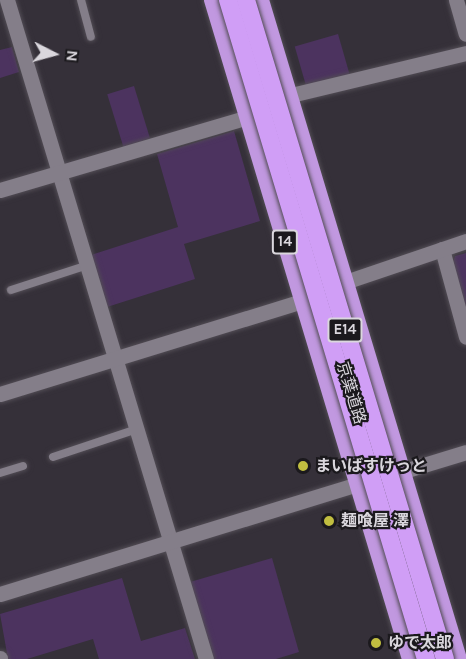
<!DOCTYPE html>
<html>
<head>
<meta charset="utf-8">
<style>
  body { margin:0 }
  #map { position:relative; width:466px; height:659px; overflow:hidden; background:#353039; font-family:Karla,"Noto Sans JP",sans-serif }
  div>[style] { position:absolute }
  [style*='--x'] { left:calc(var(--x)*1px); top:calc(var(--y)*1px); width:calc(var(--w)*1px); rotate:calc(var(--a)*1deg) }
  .green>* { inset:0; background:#4c335f; transform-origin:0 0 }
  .roads { filter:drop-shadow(0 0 2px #524d55) drop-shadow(0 0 2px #524d55) }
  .service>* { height:8px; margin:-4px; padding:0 4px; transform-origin:4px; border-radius:4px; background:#847e89 }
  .minor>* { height:15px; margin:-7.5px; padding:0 7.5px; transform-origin:7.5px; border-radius:7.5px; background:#847e89 }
  .tertiary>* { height:15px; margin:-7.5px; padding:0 7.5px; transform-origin:7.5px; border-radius:7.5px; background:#847e89 }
  .trunk>* { height:16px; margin:-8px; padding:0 8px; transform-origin:8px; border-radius:8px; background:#c198e0 }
  .bridges { filter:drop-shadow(0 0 2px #524d55) drop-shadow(0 0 2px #524d55) }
  .motorway-bridge>* { height:18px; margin:-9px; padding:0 9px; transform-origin:9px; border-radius:9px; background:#d09ef6 }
  .dots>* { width:16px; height:16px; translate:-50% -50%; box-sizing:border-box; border:3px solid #1b191d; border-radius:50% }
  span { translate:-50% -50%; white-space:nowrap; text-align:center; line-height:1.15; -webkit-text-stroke:4.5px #1b191d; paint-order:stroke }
  .shield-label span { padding:2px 4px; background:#1b191d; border:2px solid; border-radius:4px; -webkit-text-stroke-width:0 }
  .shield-label { font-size:15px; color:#dad7dd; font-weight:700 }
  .street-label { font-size:16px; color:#dad7dd }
  .poi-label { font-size:16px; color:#dad7dd; font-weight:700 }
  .left { translate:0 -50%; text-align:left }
  .north { position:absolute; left:24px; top:24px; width:60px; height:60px; -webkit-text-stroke:4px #1b191d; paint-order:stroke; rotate:96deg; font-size:16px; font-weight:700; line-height:24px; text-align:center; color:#dad7dd }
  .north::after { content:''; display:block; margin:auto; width:21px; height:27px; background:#dad7dd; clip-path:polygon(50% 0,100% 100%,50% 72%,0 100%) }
</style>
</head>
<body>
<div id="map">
  <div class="green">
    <i style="left:338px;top:34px;width:43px;height:45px;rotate:74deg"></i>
    <i style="clip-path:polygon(12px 47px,19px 72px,0 78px,0 50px)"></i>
    <i style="left:134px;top:86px;width:55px;height:28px;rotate:73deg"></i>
    <i style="clip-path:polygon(234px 131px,260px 221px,184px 244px,195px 279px,107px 307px,91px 255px,178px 227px,157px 154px)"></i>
    <i style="clip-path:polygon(466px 253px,466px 308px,453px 262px,455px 256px)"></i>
    <i style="clip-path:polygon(272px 558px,299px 652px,276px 659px,213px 659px,190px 582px)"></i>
    <i style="clip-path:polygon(122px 578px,141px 641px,185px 628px,195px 659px,99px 659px,93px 639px,27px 659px,8px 659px,0 614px)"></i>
  </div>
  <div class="roads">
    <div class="service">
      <i style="--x:81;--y:0;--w:38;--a:75"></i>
      <i style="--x:11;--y:290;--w:81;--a:-18"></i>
      <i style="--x:53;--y:457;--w:89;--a:-18.4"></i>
      <i style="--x:0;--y:473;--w:24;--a:-17"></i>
    </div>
    <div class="minor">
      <i style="--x:7;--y:0;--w:688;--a:73.2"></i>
      <i style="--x:291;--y:95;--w:180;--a:-13.5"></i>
      <i style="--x:0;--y:190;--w:259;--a:-16.4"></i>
      <i style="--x:442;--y:249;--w:91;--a:74.7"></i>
      <i style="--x:348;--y:281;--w:125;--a:-18.7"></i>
      <i style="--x:0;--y:394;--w:317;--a:-17.1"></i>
      <i style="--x:0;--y:658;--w:1;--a:90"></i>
    </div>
    <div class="tertiary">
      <i style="--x:456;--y:0;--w:35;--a:74"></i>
      <i style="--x:391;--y:475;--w:78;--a:-17"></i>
      <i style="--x:0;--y:594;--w:385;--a:-17.1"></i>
    </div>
    <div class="trunk">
      <i style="--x:212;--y:0;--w:688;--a:73.28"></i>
      <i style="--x:261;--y:0;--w:688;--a:73.28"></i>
    </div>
  </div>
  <div class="bridges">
    <div class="motorway-bridge">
      <i style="--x:228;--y:0;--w:688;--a:73.28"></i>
      <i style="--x:246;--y:0;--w:688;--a:73.2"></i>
    </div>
  </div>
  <div class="dots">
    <i style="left:303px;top:466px;background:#c1be40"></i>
    <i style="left:329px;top:521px;background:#c1be40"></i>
    <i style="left:376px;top:643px;background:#c1be40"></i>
  </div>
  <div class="shield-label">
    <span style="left:285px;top:242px">14</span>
    <span style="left:345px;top:330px">E14</span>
  </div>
  <div class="street-label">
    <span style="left:351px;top:393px;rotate:73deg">京葉道路</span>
  </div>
  <div class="poi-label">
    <span class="left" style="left:315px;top:466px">まいばすけっと</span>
    <span class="left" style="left:341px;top:521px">麺喰屋 澤</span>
    <span class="left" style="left:388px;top:643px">ゆで太郎</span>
  </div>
  <div class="north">N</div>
</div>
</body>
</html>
